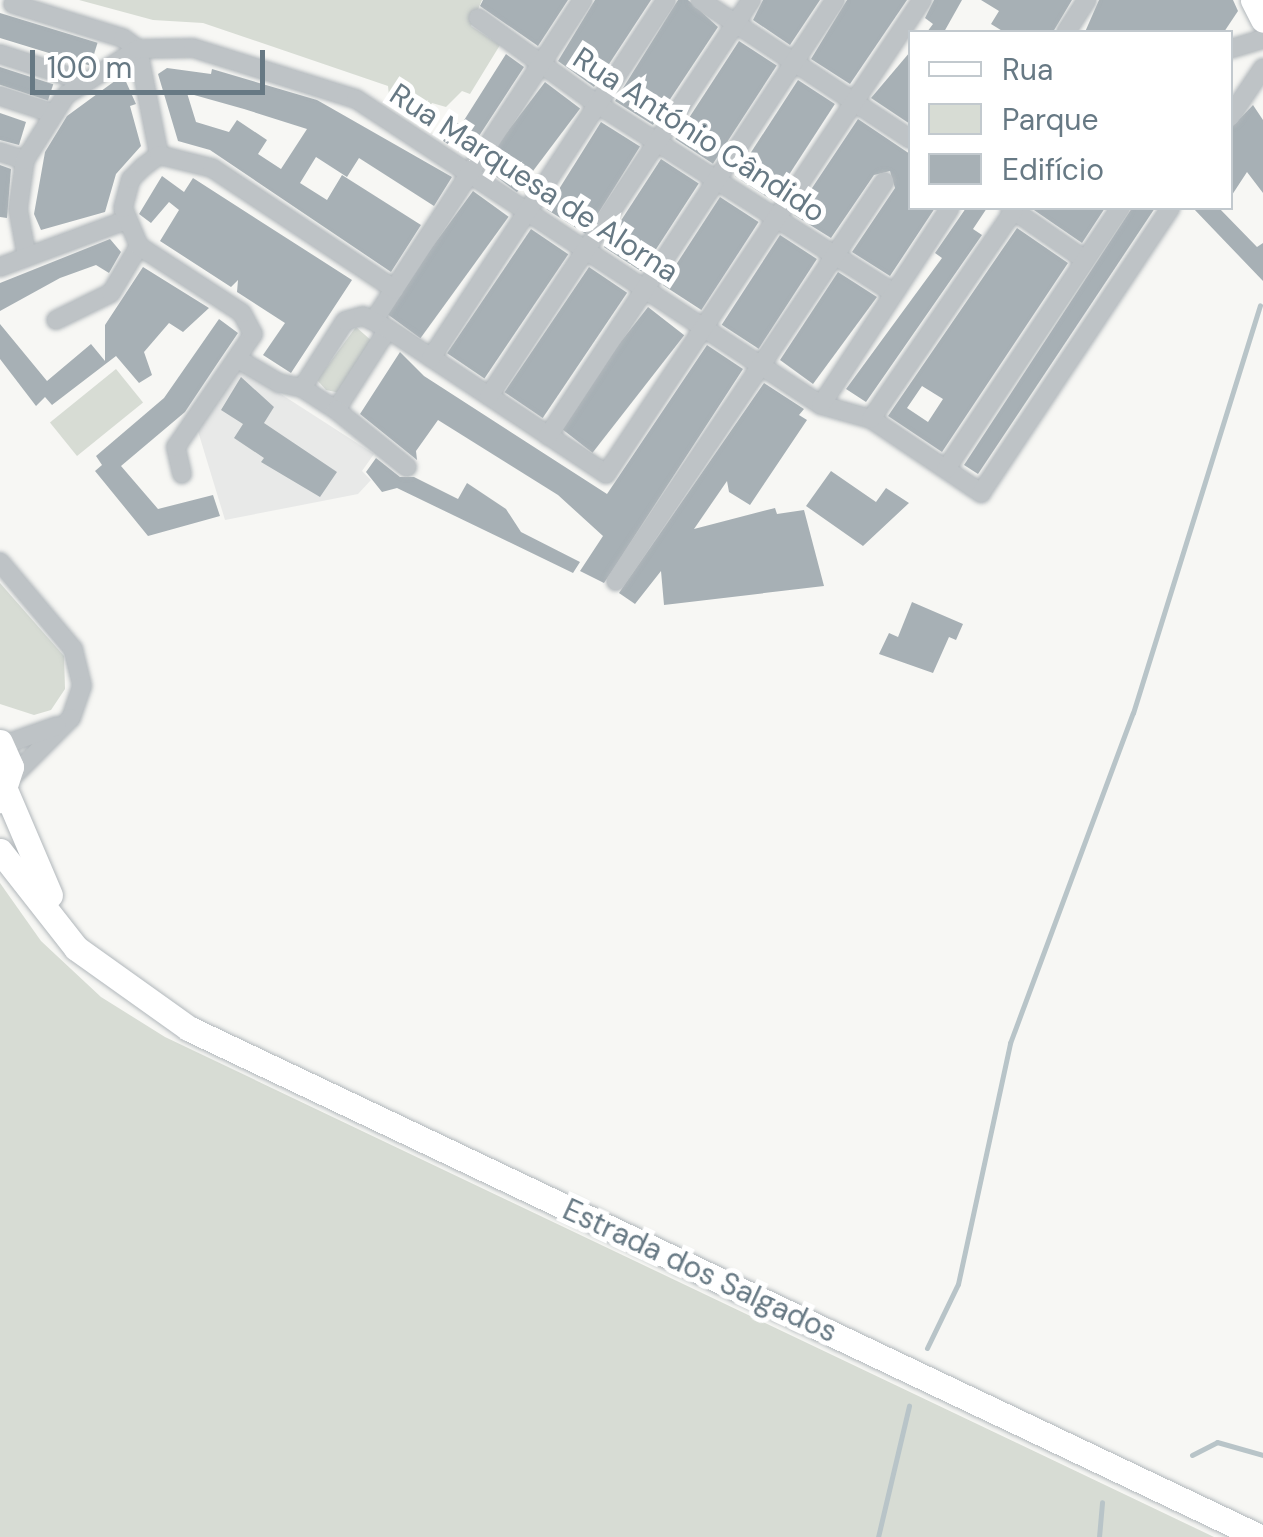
<!DOCTYPE html>
<html>
<head>
<meta charset="utf-8">
<style>
  body { margin:0 }
  #map { position:relative; width:1263px; height:1537px; overflow:hidden; background:#f7f7f4; font-family:"DM Sans",sans-serif }
  div>[style] { position:absolute }
  [style*='--x'] { left:calc(var(--x)*1px); top:calc(var(--y)*1px); width:calc(var(--w)*1px); rotate:calc(var(--a)*1deg) }
  .built>* { inset:0; background:#e8e9e8 }
  .green>* { inset:0; background:#d7dcd4; transform-origin:0 0 }
  .stream>* { height:5px; margin:-2.5px; padding:0 2.5px; transform-origin:2.5px; border-radius:2.5px; background:#b8c4c8 }
  .building>* { inset:0; background:#a7b0b5; transform-origin:0 0 }
  .roads { filter:drop-shadow(0 0 2px #b1b7bb) drop-shadow(0 0 2px #b1b7bb) }
  .street>* { height:18px; margin:-9px; padding:0 9px; transform-origin:9px; border-radius:9px; background:#bec3c6 }
  .secondary>* { height:25px; margin:-12.5px; padding:0 12.5px; transform-origin:12.5px; border-radius:12.5px; background:#fff }
  span { translate:-50% -50%; white-space:nowrap; text-align:center; line-height:1.15; -webkit-text-stroke:10px #fff; paint-order:stroke }
  .street-label { font-size:30px; color:#677984 }
  .legend { position:absolute; left:908px; top:30px; width:325px; height:180px; box-sizing:border-box; background:#fff; border:2px solid #c2c9ce; margin:0; padding:12px 18px; list-style:none; font-size:30px; color:#677984 }
  .legend li { display:flex; align-items:center; gap:20px; height:50px }
  .legend b { width:50px; border:2px solid #c2c9ce }
  .scale { position:absolute; left:30px; top:50px; width:235px; height:45px; box-sizing:border-box; border:5px solid #677984; border-top:0; padding-left:12px; font-size:30px; line-height:35px; white-space:nowrap; color:#677984; -webkit-text-stroke:8px #fff; paint-order:stroke }
</style>
</head>
<body>
<div id="map">
  <div class="built">
    <i style="clip-path:polygon(239px 367px,374px 454px,362px 471px,371px 480px,358px 494px,225px 520px,197px 428px)"></i>
  </div>
  <div class="green">
    <i style="clip-path:polygon(79px 0,482px 0,471px 26px,500px 45px,470px 94px,462px 91px,446px 107px,432px 103px,419px 126px,390px 106px,388px 86px,203px 23px,153px 20px)"></i>
    <i style="clip-path:polygon(356px 327px,373px 342px,340px 393px,326px 390px,317px 380px)"></i>
    <i style="left:116px;top:369px;width:43px;height:85px;rotate:51deg"></i>
    <i style="clip-path:polygon(0 583px,64px 656px,65px 689px,51px 710px,34px 715px,0 704px)"></i>
    <i style="clip-path:polygon(0 883px,41px 941px,101px 997px,165px 1037px,1214px 1537px,0 1537px)"></i>
  </div>
  <div class="stream">
    <i style="--x:927;--y:1348;--w:71;--a:-64.2"></i>
    <i style="--x:958;--y:1284;--w:247;--a:-77.8"></i>
    <i style="--x:1010;--y:1043;--w:352;--a:-69.6"></i>
    <i style="--x:1133;--y:713;--w:427;--a:-72.7"></i>
    <i style="--x:1192;--y:1455;--w:28;--a:-27"></i>
    <i style="--x:1217;--y:1442;--w:48;--a:15.8"></i>
    <i style="--x:878;--y:1537;--w:135;--a:-76.7"></i>
    <i style="--x:1099;--y:1537;--w:35;--a:-85"></i>
  </div>
  <div class="building">
    <i style="clip-path:polygon(483px 0,568px 0,538px 46px,480px 6px)"></i>
    <i style="clip-path:polygon(595px 0,651px 0,594px 87px,558px 61px)"></i>
    <i style="clip-path:polygon(678px 0,688px 0,718px 27px,653px 125px,615px 101px)"></i>
    <i style="clip-path:polygon(763px 0,820px 0,790px 45px,753px 20px)"></i>
    <i style="clip-path:polygon(847px 0,907px 0,850px 84px,811px 59px)"></i>
    <i style="clip-path:polygon(934px 0,962px 0,944px 32px,927px 32px,933px 24px,925px 18px)"></i>
    <i style="clip-path:polygon(981px 0,1072px 0,1053px 32px,1004px 32px,991px 24px,999px 11px)"></i>
    <i style="clip-path:polygon(1099px 0,1233px 0,1238px 11px,1224px 32px,1085px 32px)"></i>
    <i style="left:0;top:13px;width:102px;height:24px;rotate:17deg"></i>
    <i style="left:739px;top:41px;width:45px;height:117px;rotate:33deg"></i>
    <i style="clip-path:polygon(910px 52px,910px 124px,871px 98px)"></i>
    <i style="clip-path:polygon(506px 54px,524px 67px,466px 156px,434px 135px,446px 116px,461px 125px)"></i>
    <i style="left:0;top:67px;width:56px;height:17px;rotate:18deg"></i>
    <i style="clip-path:polygon(evenodd,167px 68px,211px 74px,212px 69px,317px 100px,452px 177px,434px 206px,359px 158px,347px 177px,316px 157px,300px 183px,327px 200px,342px 175px,421px 225px,391px 272px,210px 150px,178px 141px,158px 74px,167px 68px,187px 93px,244px 109px,307px 129px,281px 169px,258px 154px,267px 140px,237px 120px,229px 132px,196px 122px,187px 93px)"></i>
    <i style="clip-path:polygon(123px 75px,136px 104px,130px 106px,141px 146px,116px 174px,105px 212px,41px 230px,34px 214px,45px 152px,67px 116px)"></i>
    <i style="left:798px;top:80px;width:44px;height:115px;rotate:33deg"></i>
    <i style="left:545px;top:82px;width:44px;height:105px;rotate:37deg"></i>
    <i style="clip-path:polygon(1253px 105px,1263px 120px,1263px 193px,1247px 172px,1230px 198px,1230px 129px)"></i>
    <i style="clip-path:polygon(0 113px,26px 122px,19px 145px,0 140px)"></i>
    <i style="clip-path:polygon(858px 119px,910px 154px,910px 208px,935px 208px,890px 276px,852px 252px,895px 188px,890px 171px,874px 175px,831px 238px,794px 215px)"></i>
    <i style="left:601px;top:122px;width:46px;height:103px;rotate:32deg"></i>
    <i style="left:661px;top:159px;width:45px;height:105px;rotate:33deg"></i>
    <i style="clip-path:polygon(0 165px,11px 169px,7px 218px,0 217px)"></i>
    <i style="clip-path:polygon(162px 176px,184px 192px,193px 178px,352px 280px,291px 373px,263px 355px,285px 323px,237px 292px,238px 280px,231px 287px,160px 241px,179px 210px,169px 202px,151px 223px,139px 214px)"></i>
    <i style="left:473px;top:191px;width:44px;height:150px;rotate:36deg"></i>
    <i style="left:720px;top:197px;width:46px;height:105px;rotate:33deg"></i>
    <i style="clip-path:polygon(966px 208px,987px 208px,973px 229px,982px 235px,866px 402px,846px 389px,942px 258px,935px 253px)"></i>
    <i style="clip-path:polygon(1031px 208px,1105px 208px,1082px 243px)"></i>
    <i style="clip-path:polygon(1132px 208px,1155px 208px,978px 474px,964px 465px)"></i>
    <i style="clip-path:polygon(1193px 208px,1219px 208px,1257px 247px,1263px 243px,1263px 281px)"></i>
    <i style="clip-path:polygon(evenodd,1017px 228px,1068px 263px,942px 452px,888px 416px,1017px 228px,922px 386px,943px 399px,928px 422px,907px 408px,922px 386px)"></i>
    <i style="left:531px;top:229px;width:45px;height:150px;rotate:34deg"></i>
    <i style="left:780px;top:235px;width:44px;height:107px;rotate:33deg"></i>
    <i style="clip-path:polygon(110px 239px,121px 252px,109px 273px,96px 265px,60px 278px,0 311px,0 283px)"></i>
    <i style="clip-path:polygon(143px 267px,209px 308px,183px 332px,169px 323px,144px 352px,152px 375px,139px 383px,116px 356px,52px 405px,45px 397px,36px 406px,0 359px,0 324px,47px 381px,91px 344px,105px 361px,105px 325px)"></i>
    <i style="left:589px;top:267px;width:46px;height:151px;rotate:34deg"></i>
    <i style="clip-path:polygon(838px 272px,877px 297px,813px 384px,780px 360px)"></i>
    <i style="left:648px;top:307px;width:46px;height:149px;rotate:38deg"></i>
    <i style="clip-path:polygon(219px 319px,238px 333px,219px 361px,185px 412px,121px 466px,158px 509px,213px 495px,220px 516px,148px 536px,95px 471px,102px 465px,96px 456px,164px 398px)"></i>
    <i style="clip-path:polygon(707px 345px,743px 369px,604px 583px,580px 571px,603px 536px,558px 495px,438px 420px,416px 451px,417px 460px,360px 414px,400px 352px,424px 376px,607px 494px)"></i>
    <i style="clip-path:polygon(241px 377px,274px 407px,264px 423px,337px 472px,320px 497px,261px 462px,264px 458px,234px 438px,243px 424px,221px 410px)"></i>
    <i style="clip-path:polygon(764px 383px,804px 409px,799px 415px,807px 420px,750px 505px,729px 492px,727px 481px,694px 529px,775px 508px,777px 514px,804px 510px,824px 586px,664px 605px,661px 571px,635px 604px,619px 593px)"></i>
    <i style="clip-path:polygon(376px 458px,400px 477px,414px 477px,458px 499px,467px 483px,506px 509px,521px 532px,580px 562px,573px 573px,397px 488px,382px 492px,366px 472px)"></i>
    <i style="clip-path:polygon(831px 471px,876px 502px,886px 488px,909px 503px,863px 546px,806px 506px)"></i>
    <i style="clip-path:polygon(912px 602px,963px 624px,956px 640px,949px 637px,933px 673px,879px 654px,889px 633px,898px 637px)"></i>
  </div>
  <div class="roads">
    <div class="street">
      <i style="--x:700;--y:0;--w:252;--a:33.5"></i>
      <i style="--x:13;--y:4;--w:115;--a:17.2"></i>
      <i style="--x:123;--y:38;--w:19;--a:36"></i>
      <i style="--x:478;--y:18;--w:147;--a:35.9"></i>
      <i style="--x:597;--y:104;--w:352;--a:32.5"></i>
      <i style="--x:1066;--y:32;--w:38;--a:-57"></i>
      <i style="--x:138;--y:49;--w:108;--a:78.8"></i>
      <i style="--x:1230;--y:49;--w:34;--a:-17"></i>
      <i style="--x:0;--y:54;--w:87;--a:18"></i>
      <i style="--x:0;--y:96;--w:55;--a:18.1"></i>
      <i style="--x:1230;--y:117;--w:59;--a:-56"></i>
      <i style="--x:0;--y:152;--w:26;--a:18"></i>
      <i style="--x:1010;--y:208;--w:91;--a:34.7"></i>
      <i style="--x:26;--y:252;--w:44;--a:-100.5"></i>
      <i style="--x:18;--y:209;--w:49;--a:-81.9"></i>
      <i style="--x:25;--y:160;--w:77;--a:-57.8"></i>
      <i style="--x:66;--y:95;--w:85;--a:-32.6"></i>
      <i style="--x:138;--y:49;--w:55;--a:-1"></i>
      <i style="--x:193;--y:48;--w:171;--a:17.4"></i>
      <i style="--x:356;--y:99;--w:557;--a:33.35"></i>
      <i style="--x:0;--y:267;--w:132;--a:-20.4"></i>
      <i style="--x:56;--y:320;--w:61;--a:-26.1"></i>
      <i style="--x:111;--y:293;--w:55;--a:-59.2"></i>
      <i style="--x:374;--y:320;--w:382;--a:-56.9"></i>
      <i style="--x:388;--y:329;--w:96;--a:122.7"></i>
      <i style="--x:336;--y:410;--w:40;--a:-147.1"></i>
      <i style="--x:302;--y:388;--w:80;--a:-57.3"></i>
      <i style="--x:345;--y:321;--w:19;--a:-16"></i>
      <i style="--x:363;--y:316;--w:28;--a:27"></i>
      <i style="--x:388;--y:329;--w:262;--a:33.6"></i>
      <i style="--x:606;--y:474;--w:570;--a:-56.31"></i>
      <i style="--x:431;--y:358;--w:428;--a:-56.7"></i>
      <i style="--x:238;--y:359;--w:48;--a:30.3"></i>
      <i style="--x:279;--y:383;--w:24;--a:12"></i>
      <i style="--x:489;--y:396;--w:475;--a:-56.5"></i>
      <i style="--x:821;--y:405;--w:52;--a:15.6"></i>
      <i style="--x:871;--y:419;--w:133;--a:33.9"></i>
      <i style="--x:981;--y:493;--w:342;--a:-56.4"></i>
      <i style="--x:821;--y:405;--w:235;--a:-56.8"></i>
      <i style="--x:336;--y:410;--w:91;--a:38.8"></i>
      <i style="--x:871;--y:419;--w:253;--a:-55.6"></i>
      <i style="--x:548;--y:436;--w:522;--a:-56.64"></i>
      <i style="--x:946;--y:469;--w:314;--a:-56.3"></i>
      <i style="--x:182;--y:474;--w:28;--a:-103"></i>
      <i style="--x:176;--y:447;--w:137;--a:-55.7"></i>
      <i style="--x:253;--y:334;--w:24;--a:-118"></i>
      <i style="--x:242;--y:313;--w:123;--a:-147"></i>
      <i style="--x:139;--y:246;--w:41;--a:-112.8"></i>
      <i style="--x:123;--y:208;--w:30;--a:-75"></i>
      <i style="--x:131;--y:179;--w:17;--a:-45"></i>
      <i style="--x:143;--y:167;--w:20;--a:-37"></i>
      <i style="--x:159;--y:155;--w:55;--a:13.8"></i>
      <i style="--x:212;--y:168;--w:219;--a:33.6"></i>
      <i style="--x:0;--y:562;--w:114;--a:50"></i>
      <i style="--x:73;--y:649;--w:38;--a:76"></i>
      <i style="--x:82;--y:686;--w:34;--a:109"></i>
      <i style="--x:71;--y:718;--w:86;--a:135"></i>
      <i style="--x:616;--y:581;--w:481;--a:-56.1"></i>
      <i style="--x:3;--y:745;--w:57;--a:-19.4"></i>
    </div>
    <div class="secondary">
      <i style="--x:1253;--y:0;--w:22;--a:63"></i>
      <i style="--x:0;--y:742;--w:27;--a:66"></i>
      <i style="--x:11;--y:767;--w:35;--a:108"></i>
      <i style="--x:6;--y:792;--w:112;--a:66.9"></i>
      <i style="--x:0;--y:851;--w:123;--a:51.9"></i>
      <i style="--x:76;--y:948;--w:138;--a:35.5"></i>
      <i style="--x:188;--y:1028;--w:1187;--a:25.4"></i>
    </div>
  </div>
  <div class="street-label">
    <span style="left:699px;top:135px;rotate:33deg">Rua António Cândido</span>
    <span style="left:534px;top:183px;rotate:33deg">Rua Marquesa de Alorna</span>
    <span style="left:700px;top:1271px;rotate:25deg">Estrada dos Salgados</span>
  </div>
  <ul class="legend">
  <li><b style="height:12px;background:#fff"></b>Rua</li>
  <li><b style="height:28px;background:#d7dcd4"></b>Parque</li>
  <li><b style="height:28px;background:#a7b0b5"></b>Edifício</li>
  </ul>
  <div class="scale">100 m</div>
</div>
</body>
</html>
